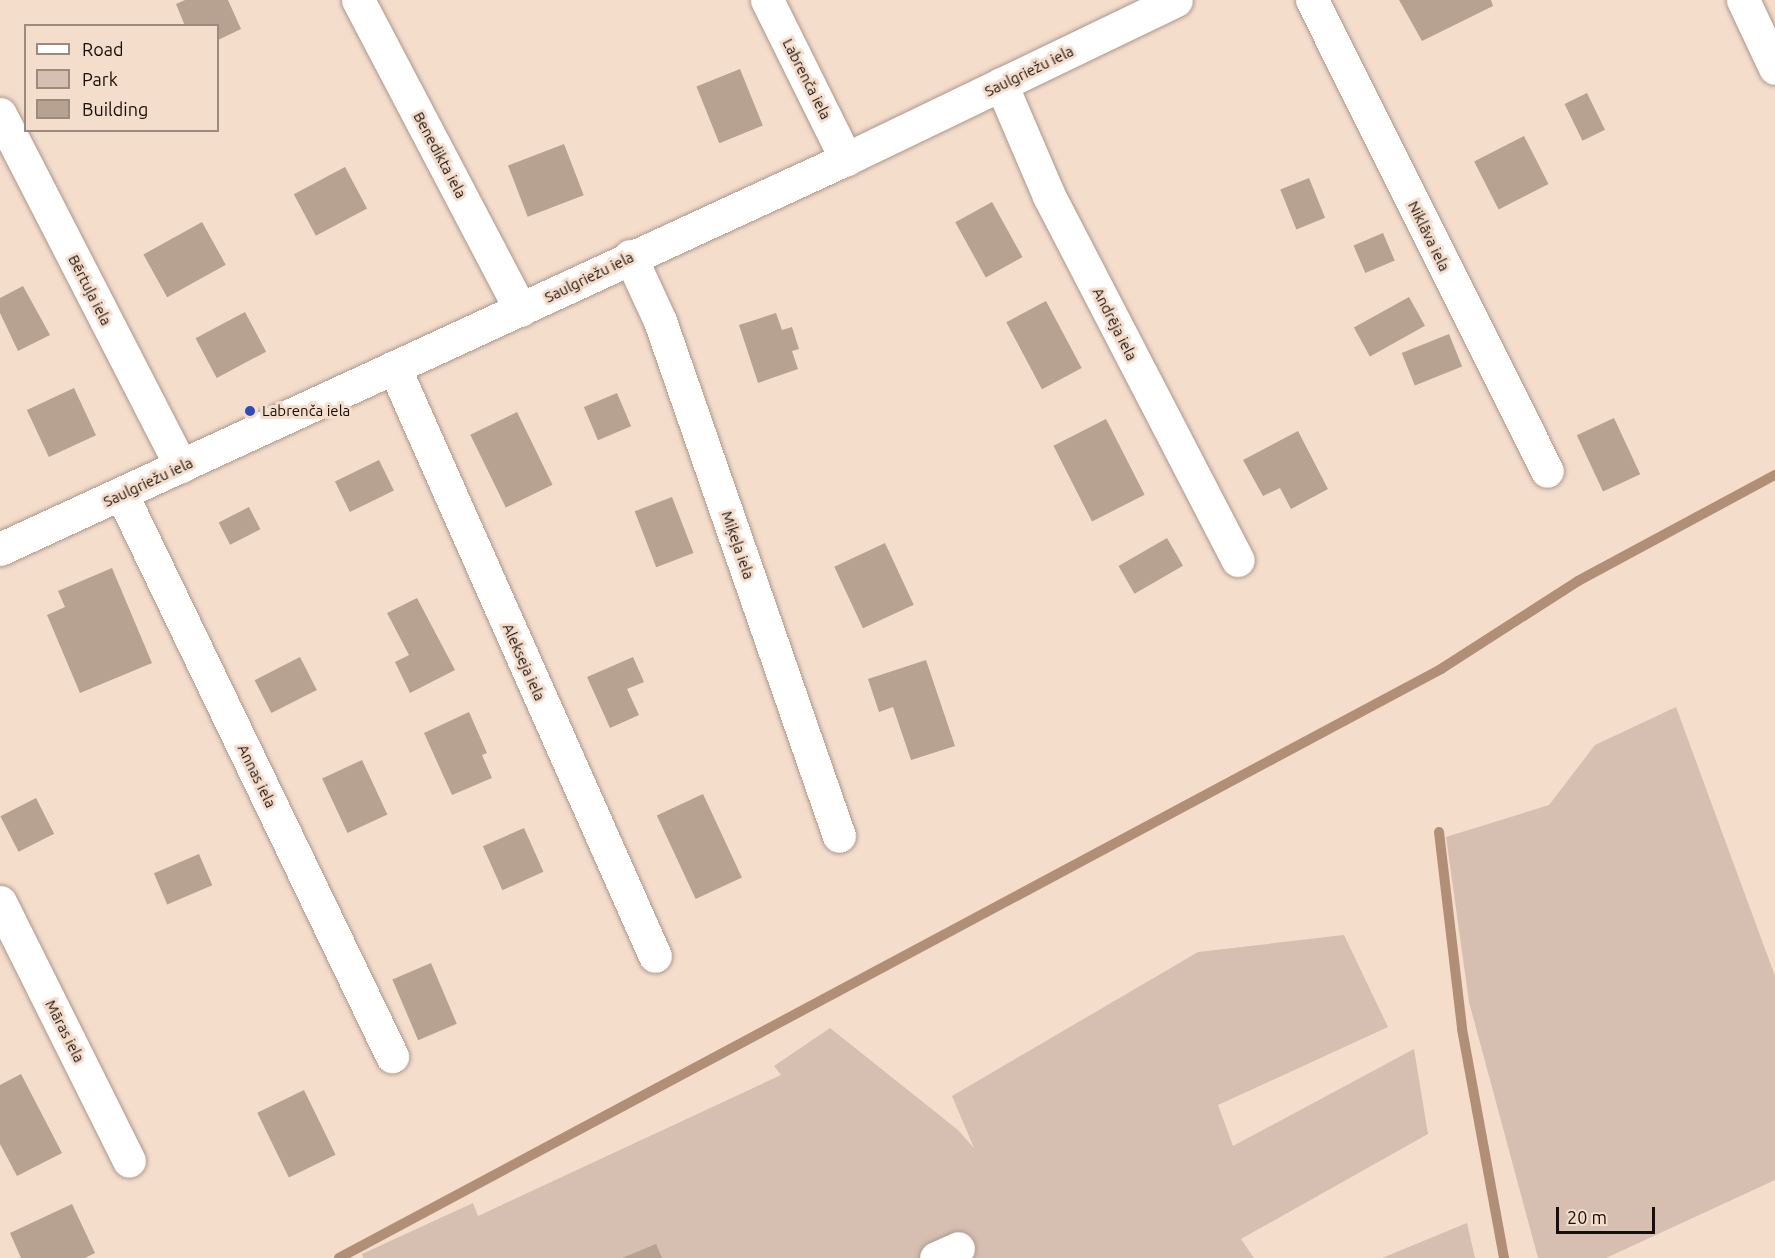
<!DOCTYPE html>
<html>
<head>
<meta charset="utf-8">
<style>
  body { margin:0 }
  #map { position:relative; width:1775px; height:1258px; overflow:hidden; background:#f5ddcc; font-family:Ubuntu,sans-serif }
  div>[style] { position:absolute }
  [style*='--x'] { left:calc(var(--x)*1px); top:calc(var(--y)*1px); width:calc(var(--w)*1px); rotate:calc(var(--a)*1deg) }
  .green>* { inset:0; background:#d6bfb0 }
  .stream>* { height:10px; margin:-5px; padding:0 5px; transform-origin:5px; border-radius:5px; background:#b18f76 }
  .building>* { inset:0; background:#b7a191; transform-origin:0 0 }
  .roads { filter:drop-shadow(0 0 2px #ad9788) drop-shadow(0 0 2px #ad9788) }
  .minor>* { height:33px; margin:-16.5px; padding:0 16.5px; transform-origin:16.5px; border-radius:16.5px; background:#fff }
  .dots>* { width:16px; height:16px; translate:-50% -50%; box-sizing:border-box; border:3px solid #f5ddcc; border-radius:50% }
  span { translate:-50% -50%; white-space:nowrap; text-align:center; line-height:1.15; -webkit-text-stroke:6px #f5ddcc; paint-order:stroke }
  .street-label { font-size:15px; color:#160e08 }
  .poi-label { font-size:15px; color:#160e08 }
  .left { translate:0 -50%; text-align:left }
  .legend { position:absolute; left:24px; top:24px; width:195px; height:108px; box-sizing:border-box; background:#f5ddcc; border:2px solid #9c8a7e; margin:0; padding:8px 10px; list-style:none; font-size:18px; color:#160e08 }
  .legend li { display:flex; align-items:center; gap:12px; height:30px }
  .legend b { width:30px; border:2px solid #9c8a7e }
  .scale { position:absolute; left:1556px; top:1207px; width:99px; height:27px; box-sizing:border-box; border:3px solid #160e08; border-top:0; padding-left:8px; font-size:18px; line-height:21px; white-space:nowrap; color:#160e08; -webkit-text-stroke:4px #f5ddcc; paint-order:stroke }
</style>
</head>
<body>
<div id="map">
  <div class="green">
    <i style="clip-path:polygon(1676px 707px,1775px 976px,1775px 1180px,1606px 1258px,1538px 1258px,1469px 1002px,1446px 837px,1549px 805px,1595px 745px)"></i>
    <i style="clip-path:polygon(1344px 935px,1388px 1027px,1218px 1105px,1233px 1146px,1414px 1049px,1428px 1134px,1241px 1239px,1254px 1258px,363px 1258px,362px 1254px,473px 1203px,478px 1216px,781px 1075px,774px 1066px,830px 1028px,958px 1130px,974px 1148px,952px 1096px,1198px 952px)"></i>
    <i style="clip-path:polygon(1467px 1223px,1475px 1258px,1382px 1258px)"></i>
  </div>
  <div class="stream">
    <i style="--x:1439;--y:832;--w:198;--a:83.3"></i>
    <i style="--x:1462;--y:1029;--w:233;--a:79.6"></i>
    <i style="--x:339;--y:1258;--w:1250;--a:-28.12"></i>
    <i style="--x:1441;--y:669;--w:163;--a:-32.7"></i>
    <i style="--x:1578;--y:581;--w:224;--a:-28.3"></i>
  </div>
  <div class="building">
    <i style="clip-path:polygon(185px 0,228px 0,241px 29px,218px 40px,218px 26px,185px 26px,176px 4px)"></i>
    <i style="clip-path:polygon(1399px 0,1491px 0,1493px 6px,1422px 41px)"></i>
    <i style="left:740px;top:69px;width:61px;height:47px;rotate:68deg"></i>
    <i style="left:1587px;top:93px;width:41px;height:25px;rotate:64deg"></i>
    <i style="left:1524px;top:136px;width:54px;height:56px;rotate:63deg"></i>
    <i style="left:564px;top:144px;width:55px;height:60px;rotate:69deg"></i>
    <i style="left:345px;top:167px;width:47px;height:58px;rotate:62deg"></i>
    <i style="left:1309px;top:178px;width:43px;height:31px;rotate:68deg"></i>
    <i style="left:992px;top:202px;width:63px;height:42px;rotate:61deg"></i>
    <i style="left:202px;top:222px;width:49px;height:67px;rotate:61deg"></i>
    <i style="left:1383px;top:233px;width:30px;height:32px;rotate:67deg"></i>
    <i style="clip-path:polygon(23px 286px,50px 335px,18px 351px,0 313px,0 298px)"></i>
    <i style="left:1409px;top:297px;width:33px;height:63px;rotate:61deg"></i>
    <i style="left:1046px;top:301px;width:76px;height:45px;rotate:62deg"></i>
    <i style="left:245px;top:312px;width:45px;height:56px;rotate:62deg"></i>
    <i style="clip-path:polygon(776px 313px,782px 330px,792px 327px,799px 349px,792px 351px,798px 369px,758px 383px,739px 325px)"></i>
    <i style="left:1449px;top:334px;width:35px;height:51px;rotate:68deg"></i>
    <i style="left:74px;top:388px;width:52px;height:52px;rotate:65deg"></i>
    <i style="left:617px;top:393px;width:36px;height:36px;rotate:67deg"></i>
    <i style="left:517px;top:412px;width:81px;height:52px;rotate:64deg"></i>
    <i style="left:1614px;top:418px;width:62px;height:41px;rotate:65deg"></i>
    <i style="left:1106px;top:419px;width:85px;height:59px;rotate:63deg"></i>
    <i style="clip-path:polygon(1298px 431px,1328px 489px,1291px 509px,1280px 488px,1263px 496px,1243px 460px)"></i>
    <i style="left:379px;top:460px;width:34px;height:49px;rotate:64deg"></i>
    <i style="left:672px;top:497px;width:60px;height:40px;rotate:69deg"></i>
    <i style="left:249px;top:507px;width:25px;height:34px;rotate:63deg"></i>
    <i style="left:1167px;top:538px;width:32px;height:56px;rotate:60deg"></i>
    <i style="left:885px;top:543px;width:68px;height:56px;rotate:65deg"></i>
    <i style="clip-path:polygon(112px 568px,152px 663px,80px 693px,47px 615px,65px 607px,58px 591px)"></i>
    <i style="clip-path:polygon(417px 598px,455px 670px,410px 693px,395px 662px,409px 655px,387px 613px)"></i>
    <i style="left:300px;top:657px;width:37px;height:51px;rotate:63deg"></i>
    <i style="clip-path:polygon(633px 657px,644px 682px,627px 689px,639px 715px,610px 728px,587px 677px)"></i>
    <i style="clip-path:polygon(926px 660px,955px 746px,911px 760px,893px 707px,879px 712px,868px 679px)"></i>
    <i style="clip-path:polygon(469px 712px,487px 753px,482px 755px,492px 778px,452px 795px,424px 733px)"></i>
    <i style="left:362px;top:760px;width:60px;height:44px;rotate:65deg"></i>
    <i style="left:703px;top:794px;width:92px;height:51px;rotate:65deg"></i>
    <i style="left:36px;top:798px;width:40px;height:40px;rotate:63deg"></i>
    <i style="left:524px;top:828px;width:48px;height:45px;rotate:66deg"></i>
    <i style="left:199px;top:854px;width:34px;height:49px;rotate:67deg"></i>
    <i style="left:431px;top:963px;width:66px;height:42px;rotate:67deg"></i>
    <i style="clip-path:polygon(21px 1074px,62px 1153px,17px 1176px,0 1144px,0 1085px)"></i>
    <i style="left:304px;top:1090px;width:72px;height:52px;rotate:64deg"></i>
    <i style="clip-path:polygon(72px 1204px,95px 1253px,85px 1258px,21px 1258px,10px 1233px)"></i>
    <i style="clip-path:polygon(656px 1244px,662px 1258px,622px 1258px)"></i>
  </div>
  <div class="roads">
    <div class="minor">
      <i style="--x:358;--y:0;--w:350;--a:62.3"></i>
      <i style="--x:767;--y:0;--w:178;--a:63.6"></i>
      <i style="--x:1312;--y:0;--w:526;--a:63.48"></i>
      <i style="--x:1743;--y:0;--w:75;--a:64.8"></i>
      <i style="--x:1001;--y:84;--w:122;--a:66.8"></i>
      <i style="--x:1049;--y:196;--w:410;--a:62.6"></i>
      <i style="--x:0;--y:114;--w:396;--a:62.8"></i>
      <i style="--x:630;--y:256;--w:72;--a:65.2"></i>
      <i style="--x:660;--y:321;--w:545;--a:70.83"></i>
      <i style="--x:394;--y:367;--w:644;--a:66.1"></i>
      <i style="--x:122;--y:495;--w:623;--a:64.3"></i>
      <i style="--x:0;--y:549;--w:932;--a:-24.75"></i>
      <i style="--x:846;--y:159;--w:366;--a:-25.7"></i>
      <i style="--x:0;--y:902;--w:289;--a:63.5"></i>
      <i style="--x:936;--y:1258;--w:24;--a:-24"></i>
    </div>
  </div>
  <div class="dots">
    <i style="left:250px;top:411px;background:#2e4cbc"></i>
  </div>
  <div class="street-label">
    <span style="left:1029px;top:71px;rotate:-26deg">Saulgriežu iela</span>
    <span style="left:807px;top:79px;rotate:63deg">Labrenča iela</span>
    <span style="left:440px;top:155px;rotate:62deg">Benedikta iela</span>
    <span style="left:1429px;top:236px;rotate:64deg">Niklāva iela</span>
    <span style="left:589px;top:277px;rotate:-26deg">Saulgriežu iela</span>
    <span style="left:90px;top:290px;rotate:63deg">Bērtuļa iela</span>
    <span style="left:1115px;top:324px;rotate:63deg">Andrēja iela</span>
    <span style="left:148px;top:482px;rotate:-25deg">Saulgriežu iela</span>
    <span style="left:738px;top:545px;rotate:71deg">Miķeļa iela</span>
    <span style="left:524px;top:662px;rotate:66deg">Alekseja iela</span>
    <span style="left:257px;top:776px;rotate:64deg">Annas iela</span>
    <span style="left:65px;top:1031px;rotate:63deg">Māras iela</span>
  </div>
  <div class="poi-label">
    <span class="left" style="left:262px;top:411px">Labrenča iela</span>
  </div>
  <ul class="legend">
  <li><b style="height:8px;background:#fff"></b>Road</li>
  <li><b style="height:16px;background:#d6bfb0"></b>Park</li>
  <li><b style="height:16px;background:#b7a191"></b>Building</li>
  </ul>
  <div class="scale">20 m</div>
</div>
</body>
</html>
